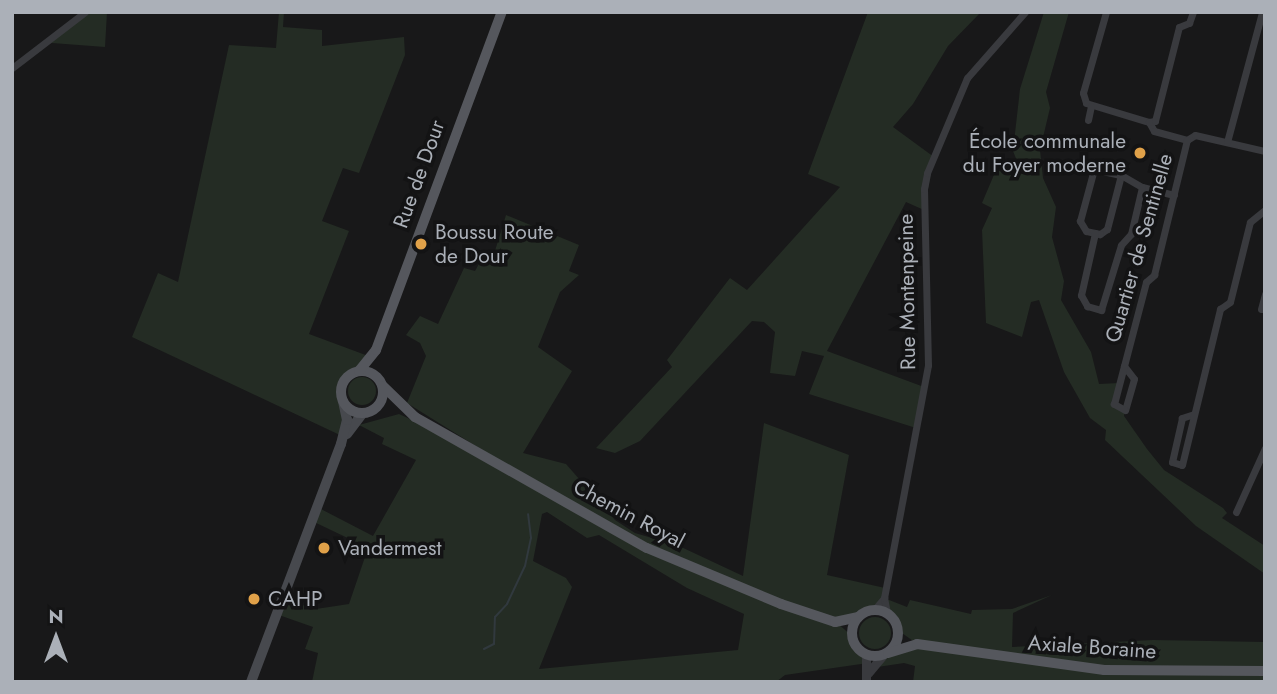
<!DOCTYPE html>
<html>
<head>
<meta charset="utf-8">
<style>
  body { margin:0 }
  #map { position:relative; width:1277px; height:694px; overflow:hidden; background:#181819; font-family:Jost,sans-serif }
  div>[style] { position:absolute }
  [style*='--x'] { left:calc(var(--x)*1px); top:calc(var(--y)*1px); width:calc(var(--w)*1px); rotate:calc(var(--a)*1deg) }
  .green>* { inset:0; background:#242c24 }
  .round { border-radius:50% }
  .stream>* { height:2px; margin:-1px; padding:0 1px; transform-origin:1px; border-radius:1px; background:#31393e }
  .minor>* { height:7px; margin:-3.5px; padding:0 3.5px; transform-origin:3.5px; border-radius:3.5px; background:#393a3e }
  .tertiary>* { height:9px; margin:-4.5px; padding:0 4.5px; transform-origin:4.5px; border-radius:4.5px; background:#393a3e }
  .secondary>* { height:10px; margin:-5px; padding:0 5px; transform-origin:5px; border-radius:5px; background:#47494e }
  .primary>* { height:10px; margin:-5px; padding:0 5px; transform-origin:5px; border-radius:5px; background:#55575d }
  .primary>.ring { margin:-5px; padding:0; box-sizing:content-box; background:none; border:10px solid #55575d; border-radius:50% }
  .dots>* { width:19px; height:19px; translate:-50% -50%; box-sizing:border-box; border:4px solid #131314; border-radius:50% }
  span { translate:-50% -50%; white-space:nowrap; text-align:center; line-height:1.15; -webkit-text-stroke:7px #131314; paint-order:stroke }
  .poi-label { font-size:21px; color:#abb0b8 }
  .right { translate:-100% -50%; text-align:right }
  .left { translate:0 -50%; text-align:left }
  .street-label { font-size:21px; color:#abb0b8 }
  .frame { position:absolute; inset:0; border:14px solid #abb0b8; pointer-events:none }
  .north { position:absolute; left:21px; top:603px; width:70px; height:70px; -webkit-text-stroke:5px #131314; paint-order:stroke; rotate:0deg; font-size:19px; font-weight:700; line-height:28px; text-align:center; color:#abb0b8 }
  .north::after { content:''; display:block; margin:auto; width:24px; height:32px; background:#abb0b8; clip-path:polygon(50% 0,100% 100%,50% 72%,0 100%) }
</style>
</head>
<body>
<div id="map">
  <div class="green">
    <i style="clip-path:polygon(85px 12px,107px 12px,105px 47px,52px 43px,53px 36px)"></i>
    <i style="clip-path:polygon(279px 12px,284px 12px,283px 27px,322px 30px,322px 46px,404px 37px,405px 55px,359px 173px,343px 168px,322px 221px,349px 231px,309px 334px,371px 357px,344px 381px,341px 395px,347px 412px,342px 436px,132px 337px,158px 273px,178px 282px,229px 45px,276px 48px)"></i>
    <i style="clip-path:polygon(868px 12px,981px 12px,948px 46px,913px 104px,893px 127px,934px 157px,924px 210px,906px 202px,827px 351px,924px 387px,916px 428px,809px 394px,824px 356px,802px 351px,795px 376px,770px 373px,775px 332px,764px 322px,752px 321px,640px 441px,615px 453px,596px 448px,672px 367px,667px 360px,730px 278px,747px 290px,840px 187px,808px 174px)"></i>
    <i style="clip-path:polygon(1044px 12px,1069px 12px,1046px 92px,1050px 108px,1040px 150px,1043px 178px,1056px 207px,1052px 237px,1064px 281px,1061px 300px,1091px 352px,1099px 384px,1119px 383px,1114px 404px,1125px 410px,1124px 416px,1147px 449px,1164px 470px,1223px 508px,1227px 513px,1222px 518px,1265px 546px,1265px 574px,1196px 526px,1105px 440px,1106px 430px,1090px 418px,1064px 372px,1039px 300px,1031px 302px,1022px 337px,986px 323px,982px 230px,992px 208px,982px 203px,996px 170px,1019px 176px,1021px 171px,1013px 151px,1020px 89px)"></i>
    <i style="clip-path:polygon(evenodd,506px 215px,579px 245px,569px 271px,579px 275px,560px 292px,538px 347px,572px 371px,523px 453px,566px 464px,615px 520px,635px 533px,679px 546px,743px 576px,764px 423px,849px 455px,827px 575px,885px 588px,884px 598px,907px 607px,910px 600px,971px 614px,972px 610px,1012px 609px,1052px 595px,1013px 613px,1012px 647px,1153px 640px,1265px 642px,1265px 682px,913px 682px,915px 666px,904px 663px,871px 668px,875px 660px,916px 643px,899px 631px,887px 613px,874px 610px,836px 622px,852px 636px,868px 663px,785px 675px,776px 682px,312px 682px,318px 653px,305px 649px,313px 627px,276px 614px,281px 599px,316px 609px,349px 604px,365px 557px,351px 550px,354px 541px,312px 521px,317px 507px,373px 536px,416px 460px,382px 444px,384px 438px,359px 425px,399px 414px,495px 458px,407px 403px,426px 356px,420px 343px,406px 335px,420px 316px,438px 324px,464px 268px,475px 271px,481px 260px,494px 254px,506px 215px,547px 512px,587px 538px,599px 535px,687px 588px,744px 614px,738px 650px,539px 669px,572px 587px,566px 578px,533px 561px,542px 514px,547px 512px)"></i>
    <i class="round" style="left:348px;top:377px;width:28px;height:28px"></i>
    <i class="round" style="left:859px;top:617px;width:32px;height:32px"></i>
  </div>
  <div class="stream">
    <i style="--x:484;--y:649;--w:11;--a:-27"></i>
    <i style="--x:494;--y:644;--w:27;--a:-88"></i>
    <i style="--x:495;--y:617;--w:18;--a:-47"></i>
    <i style="--x:507;--y:604;--w:42;--a:-64.7"></i>
    <i style="--x:525;--y:566;--w:29;--a:-78"></i>
    <i style="--x:531;--y:538;--w:24;--a:-97"></i>
  </div>
  <div class="minor">
    <i style="--x:1106;--y:12;--w:84;--a:105.9"></i>
    <i style="--x:1083;--y:93;--w:10;--a:73"></i>
    <i style="--x:1086;--y:103;--w:66;--a:16.8"></i>
    <i style="--x:1149;--y:122;--w:10;--a:61"></i>
    <i style="--x:1154;--y:131;--w:34;--a:15"></i>
    <i style="--x:1187;--y:140;--w:9;--a:-32"></i>
    <i style="--x:1195;--y:135;--w:72;--a:12.9"></i>
    <i style="--x:12;--y:68;--w:92;--a:-37.5"></i>
    <i style="--x:1088;--y:120;--w:14;--a:-78"></i>
    <i style="--x:1149;--y:122;--w:6;--a:-9"></i>
    <i style="--x:1155;--y:121;--w:97;--a:-75.7"></i>
    <i style="--x:1179;--y:27;--w:11;--a:-22"></i>
    <i style="--x:1189;--y:23;--w:12;--a:-70"></i>
    <i style="--x:1227;--y:142;--w:135;--a:-74.9"></i>
    <i style="--x:1121;--y:175;--w:56;--a:104.5"></i>
    <i style="--x:1107;--y:229;--w:9;--a:144"></i>
    <i style="--x:1100;--y:234;--w:14;--a:-168"></i>
    <i style="--x:1086;--y:231;--w:12;--a:-121"></i>
    <i style="--x:1080;--y:221;--w:54;--a:-74.9"></i>
    <i style="--x:1094;--y:169;--w:28;--a:13"></i>
    <i style="--x:1121;--y:175;--w:24;--a:30"></i>
    <i style="--x:1142;--y:187;--w:33;--a:14"></i>
    <i style="--x:1095;--y:233;--w:64;--a:102.7"></i>
    <i style="--x:1081;--y:295;--w:13;--a:61"></i>
    <i style="--x:1087;--y:306;--w:15;--a:16"></i>
    <i style="--x:1101;--y:310;--w:68;--a:-72.9"></i>
    <i style="--x:1121;--y:245;--w:15;--a:-48"></i>
    <i style="--x:1131;--y:234;--w:48;--a:-76.8"></i>
    <i style="--x:1261;--y:309;--w:16;--a:-75"></i>
    <i style="--x:1124;--y:366;--w:16;--a:52"></i>
    <i style="--x:1134;--y:379;--w:32;--a:106"></i>
    <i style="--x:1125;--y:410;--w:13;--a:-151"></i>
    <i style="--x:1114;--y:404;--w:126;--a:-75.3"></i>
    <i style="--x:1146;--y:282;--w:11;--a:-41"></i>
    <i style="--x:1154;--y:275;--w:139;--a:-76.3"></i>
    <i style="--x:1194;--y:414;--w:13;--a:162"></i>
    <i style="--x:1182;--y:418;--w:45;--a:102.8"></i>
    <i style="--x:1172;--y:462;--w:10;--a:17"></i>
    <i style="--x:1182;--y:465;--w:161;--a:-76.3"></i>
    <i style="--x:1220;--y:309;--w:12;--a:-35"></i>
    <i style="--x:1230;--y:302;--w:82;--a:-76"></i>
    <i style="--x:1250;--y:222;--w:19;--a:-39"></i>
    <i style="--x:1236;--y:512;--w:70;--a:-65.6"></i>
    <i style="--x:874;--y:610;--w:16;--a:-50"></i>
    <i style="--x:887;--y:613;--w:15;--a:-101"></i>
    <i style="--x:884;--y:598;--w:237;--a:-79.3"></i>
    <i style="--x:928;--y:365;--w:176;--a:-91.3"></i>
    <i style="--x:924;--y:189;--w:16;--a:-79"></i>
    <i style="--x:927;--y:173;--w:103;--a:-67.2"></i>
    <i style="--x:967;--y:78;--w:88;--a:-48.7"></i>
  </div>
  <div class="tertiary">
    <i style="--x:868;--y:673;--w:23;--a:-50"></i>
    <i style="--x:866;--y:682;--w:28;--a:-90"></i>
  </div>
  <div class="secondary">
    <i style="--x:347;--y:434;--w:26;--a:-53"></i>
    <i style="--x:251;--y:682;--w:254;--a:-69.3"></i>
    <i style="--x:341;--y:444;--w:25;--a:-76"></i>
    <i style="--x:347;--y:420;--w:19;--a:-102"></i>
  </div>
  <div class="primary">
    <i class="ring" style="left:341px;top:371px;width:32px;height:32px"></i>
    <i style="--x:359;--y:371;--w:27;--a:-51"></i>
    <i style="--x:376;--y:350;--w:361;--a:-69.6"></i>
    <i style="--x:383;--y:386;--w:45;--a:44.1"></i>
    <i style="--x:415;--y:417;--w:266;--a:29.5"></i>
    <i style="--x:647;--y:548;--w:145;--a:22.7"></i>
    <i style="--x:781;--y:604;--w:57;--a:18.4"></i>
    <i style="--x:835;--y:622;--w:24;--a:-12"></i>
    <i class="ring" style="left:852px;top:610px;width:36px;height:36px"></i>
    <i style="--x:888;--y:653;--w:30;--a:-17"></i>
    <i style="--x:917;--y:644;--w:189;--a:7.9"></i>
    <i style="--x:1104;--y:670;--w:161;--a:0.4"></i>
  </div>
  <div class="dots">
    <i style="left:1140px;top:153px;background:#e0a149"></i>
    <i style="left:421px;top:244px;background:#e0a149"></i>
    <i style="left:324px;top:548px;background:#e0a149"></i>
    <i style="left:254px;top:599px;background:#e0a149"></i>
  </div>
  <div class="poi-label">
    <span class="right" style="left:1126px;top:153px">École communale<br>du Foyer moderne</span>
    <span class="left" style="left:435px;top:244px">Boussu Route<br>de Dour</span>
    <span class="left" style="left:338px;top:548px">Vandermest</span>
    <span class="left" style="left:268px;top:599px">CAHP</span>
  </div>
  <div class="street-label">
    <span style="left:419px;top:174px;rotate:-70deg">Rue de Dour</span>
    <span style="left:1139px;top:248px;rotate:-74deg">Quartier de Sentinelle</span>
    <span style="left:907px;top:292px;rotate:-91deg">Rue Montenpeine</span>
    <span style="left:629px;top:514px;rotate:28deg">Chemin Royal</span>
    <span style="left:1092px;top:647px;rotate:4deg">Axiale Boraine</span>
  </div>
  <div class="frame"></div>
  <div class="north">N</div>
</div>
</body>
</html>
